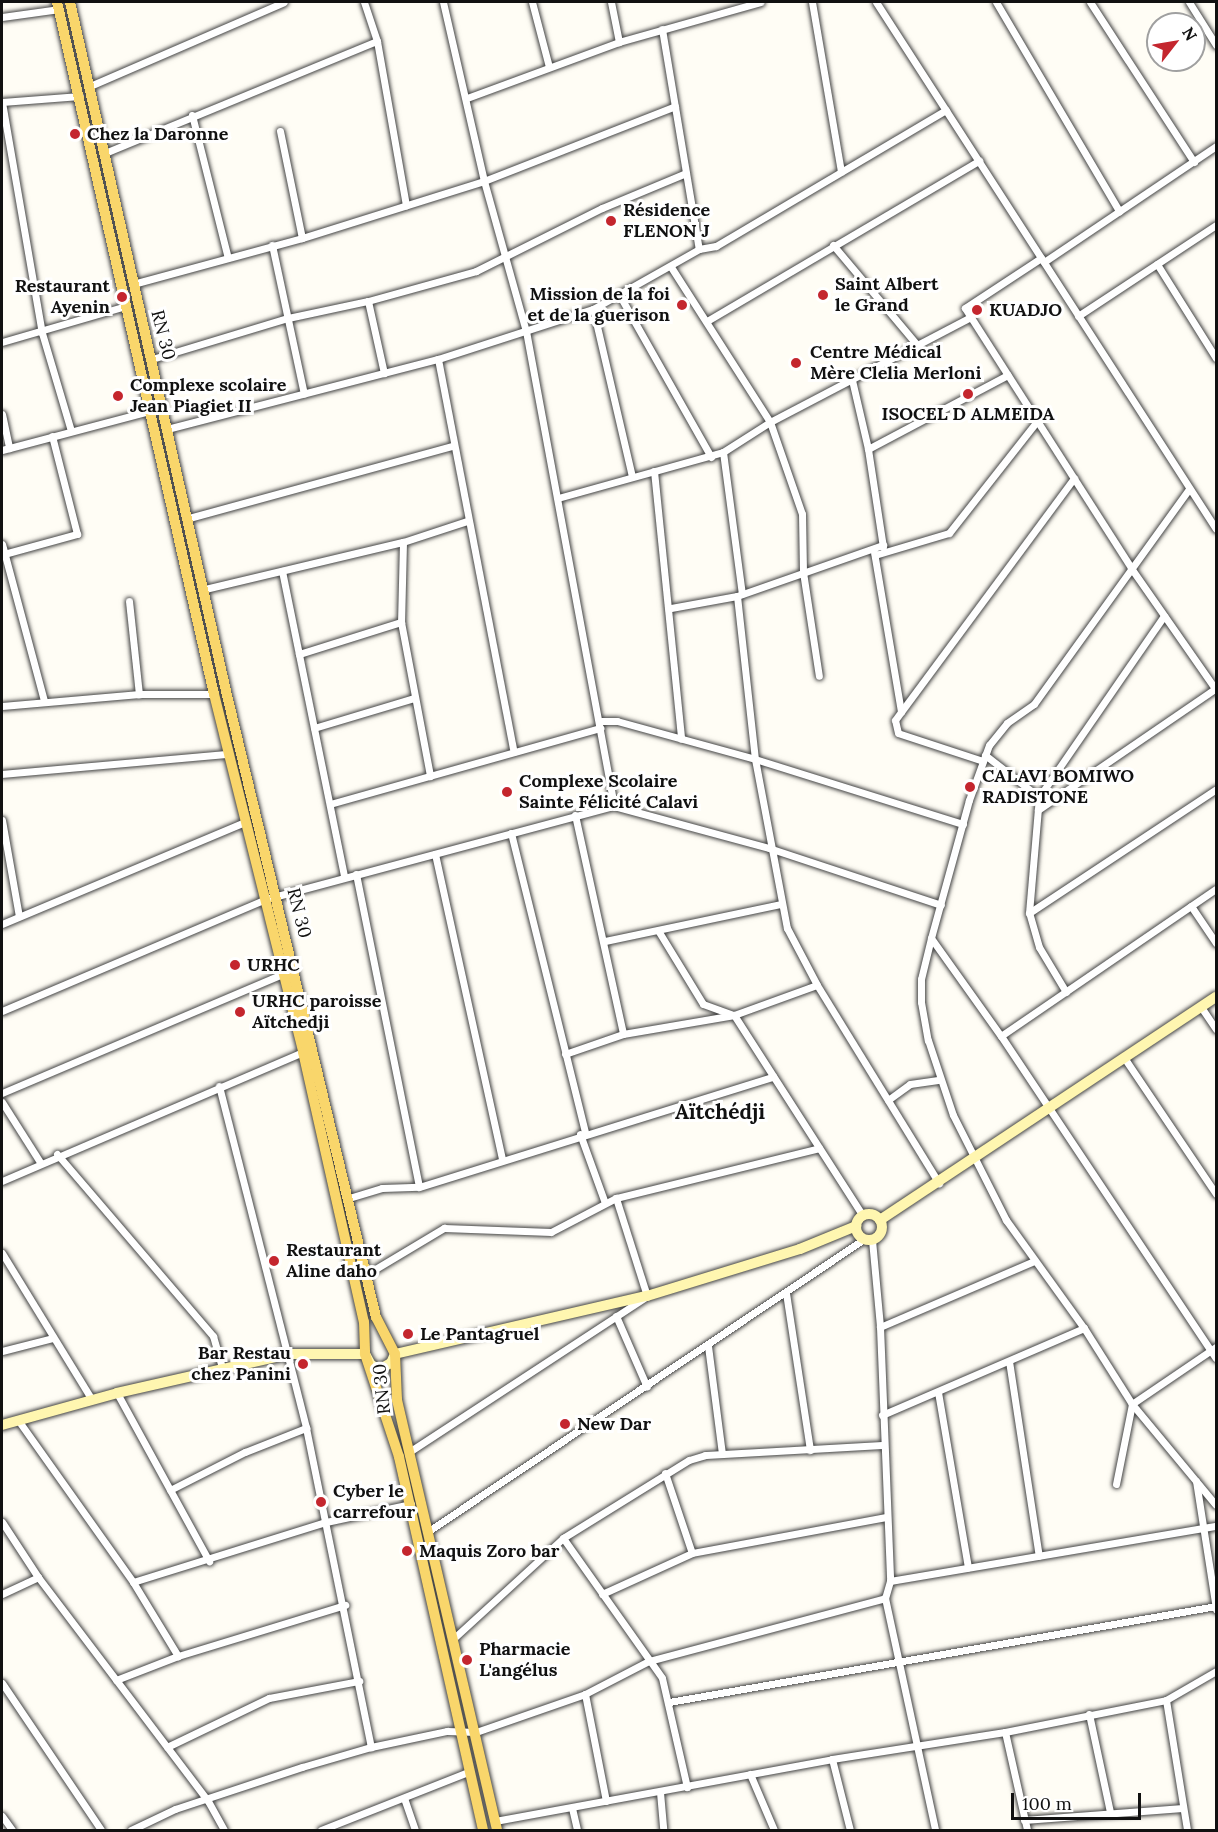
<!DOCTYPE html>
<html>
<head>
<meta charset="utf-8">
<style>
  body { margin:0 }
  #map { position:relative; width:1218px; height:1832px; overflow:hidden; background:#fffdf5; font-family:Lora,serif }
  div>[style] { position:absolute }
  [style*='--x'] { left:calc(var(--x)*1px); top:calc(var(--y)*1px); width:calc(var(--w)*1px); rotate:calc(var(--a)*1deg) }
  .roads { filter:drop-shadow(0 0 2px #444) drop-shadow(0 0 2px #444) }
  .street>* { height:7px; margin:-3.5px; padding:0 3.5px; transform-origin:3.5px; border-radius:3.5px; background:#fff }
  .secondary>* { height:10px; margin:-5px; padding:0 5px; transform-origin:5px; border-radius:5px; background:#fff6b0 }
  .secondary>.ring { margin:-5px; padding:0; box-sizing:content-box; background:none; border:10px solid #fff6b0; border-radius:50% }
  .primary>* { height:10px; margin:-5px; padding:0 5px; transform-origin:5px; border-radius:5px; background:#f9d66b }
  .dots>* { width:16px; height:16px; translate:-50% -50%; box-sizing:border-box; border:3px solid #fff; border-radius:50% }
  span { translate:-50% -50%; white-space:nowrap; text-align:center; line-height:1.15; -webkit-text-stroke:6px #fff; paint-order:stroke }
  .poi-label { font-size:18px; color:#111; font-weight:700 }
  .left { translate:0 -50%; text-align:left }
  .right { translate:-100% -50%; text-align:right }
  .street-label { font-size:18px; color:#111 }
  .quarter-label { font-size:21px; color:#111; font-weight:700 }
  .frame { position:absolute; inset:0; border:3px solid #111; pointer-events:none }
  .north { position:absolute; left:1146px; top:12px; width:60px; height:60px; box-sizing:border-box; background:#fff; border:2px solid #a0a0a0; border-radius:50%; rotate:59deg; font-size:16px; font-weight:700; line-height:24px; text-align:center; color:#111 }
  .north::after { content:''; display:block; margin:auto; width:21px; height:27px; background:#c4262e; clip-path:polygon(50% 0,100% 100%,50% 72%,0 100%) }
  .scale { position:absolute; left:1011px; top:1793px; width:130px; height:27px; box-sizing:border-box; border:3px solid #111; border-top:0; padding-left:8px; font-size:18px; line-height:21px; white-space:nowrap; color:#111; -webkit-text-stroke:4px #fff; paint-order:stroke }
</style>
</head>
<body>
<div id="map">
  <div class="roads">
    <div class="street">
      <i style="--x:364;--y:2;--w:41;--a:71.6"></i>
      <i style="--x:377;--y:41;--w:167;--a:80"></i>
      <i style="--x:443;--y:2;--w:184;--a:77.1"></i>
      <i style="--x:484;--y:181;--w:156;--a:74.4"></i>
      <i style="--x:526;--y:331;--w:483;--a:79.5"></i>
      <i style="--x:532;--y:2;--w:67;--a:75.3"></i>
      <i style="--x:611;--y:2;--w:41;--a:78.7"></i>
      <i style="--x:812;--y:2;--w:172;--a:80.3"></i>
      <i style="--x:876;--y:2;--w:627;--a:57.17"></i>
      <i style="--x:996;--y:2;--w:243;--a:59.5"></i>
      <i style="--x:1090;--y:2;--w:191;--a:57"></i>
      <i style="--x:1189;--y:2;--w:51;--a:57.9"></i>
      <i style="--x:2;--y:17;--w:58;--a:-8"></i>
      <i style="--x:662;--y:29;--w:223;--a:80.5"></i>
      <i style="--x:90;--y:86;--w:211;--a:-23.4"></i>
      <i style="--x:467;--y:98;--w:162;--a:-20.2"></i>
      <i style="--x:619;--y:42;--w:147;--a:-15.8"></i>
      <i style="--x:2;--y:102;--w:234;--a:80.2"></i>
      <i style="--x:42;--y:333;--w:102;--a:73.5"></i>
      <i style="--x:2;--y:102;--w:78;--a:-4.4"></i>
      <i style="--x:192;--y:115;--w:147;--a:75.9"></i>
      <i style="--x:280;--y:131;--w:109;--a:78.4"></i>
      <i style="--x:105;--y:153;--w:294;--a:-22.4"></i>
      <i style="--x:272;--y:245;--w:152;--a:77.9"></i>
      <i style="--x:833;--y:245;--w:132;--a:49.9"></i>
      <i style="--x:1041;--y:258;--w:91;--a:146.7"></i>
      <i style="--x:965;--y:308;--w:308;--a:57.4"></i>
      <i style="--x:1131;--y:568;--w:149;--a:55.1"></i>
      <i style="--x:1044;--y:262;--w:207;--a:-34"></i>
      <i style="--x:1157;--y:264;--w:111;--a:57.9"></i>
      <i style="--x:671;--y:267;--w:184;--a:57.4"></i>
      <i style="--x:770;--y:422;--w:97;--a:70.8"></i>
      <i style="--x:802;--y:514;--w:58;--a:89"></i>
      <i style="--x:803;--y:572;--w:105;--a:81.3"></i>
      <i style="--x:133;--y:284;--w:175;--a:-15.2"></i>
      <i style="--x:302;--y:238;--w:191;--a:-17.4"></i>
      <i style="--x:484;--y:181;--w:205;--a:-21.4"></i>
      <i style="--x:620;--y:296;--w:185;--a:60.5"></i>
      <i style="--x:368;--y:301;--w:74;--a:77.5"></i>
      <i style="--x:593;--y:309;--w:172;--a:76.9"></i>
      <i style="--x:1078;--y:316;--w:165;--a:-33.4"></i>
      <i style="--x:707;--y:321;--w:316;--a:-30.5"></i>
      <i style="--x:2;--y:342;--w:129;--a:-16.2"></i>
      <i style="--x:152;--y:359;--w:142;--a:-16.8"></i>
      <i style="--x:288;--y:318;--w:82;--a:-12"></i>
      <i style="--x:368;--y:301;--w:112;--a:-15.5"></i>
      <i style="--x:476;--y:271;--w:141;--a:-26.6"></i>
      <i style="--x:602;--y:208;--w:91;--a:-22.6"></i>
      <i style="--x:438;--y:359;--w:400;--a:79.1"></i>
      <i style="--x:852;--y:380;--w:71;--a:76.9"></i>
      <i style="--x:868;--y:449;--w:99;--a:81.3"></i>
      <i style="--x:2;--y:414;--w:35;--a:78"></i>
      <i style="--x:167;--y:429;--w:280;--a:-14.5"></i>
      <i style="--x:438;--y:359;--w:163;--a:-17.9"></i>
      <i style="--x:593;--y:309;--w:122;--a:-29.5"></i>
      <i style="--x:699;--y:249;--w:17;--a:-10"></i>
      <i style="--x:716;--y:246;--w:267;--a:-30.6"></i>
      <i style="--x:868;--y:449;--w:158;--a:-27.9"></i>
      <i style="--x:2;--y:450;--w:153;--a:-14.8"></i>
      <i style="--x:723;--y:452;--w:143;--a:82.4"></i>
      <i style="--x:654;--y:471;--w:269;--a:84.2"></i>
      <i style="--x:1189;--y:489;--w:265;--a:125.8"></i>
      <i style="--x:1034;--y:704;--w:33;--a:145"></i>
      <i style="--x:1007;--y:723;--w:28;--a:129"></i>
      <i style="--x:989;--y:745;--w:59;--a:110"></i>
      <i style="--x:969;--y:800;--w:143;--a:105.4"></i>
      <i style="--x:931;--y:938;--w:42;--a:103.7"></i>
      <i style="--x:921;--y:979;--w:23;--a:90"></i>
      <i style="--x:921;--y:1002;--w:39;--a:80"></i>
      <i style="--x:928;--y:1040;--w:79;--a:71.6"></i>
      <i style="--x:953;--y:1115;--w:118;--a:63.2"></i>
      <i style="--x:1006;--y:1220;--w:133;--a:54.2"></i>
      <i style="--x:1084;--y:1328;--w:90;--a:57.7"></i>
      <i style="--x:1132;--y:1404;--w:131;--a:50.3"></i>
      <i style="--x:558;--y:498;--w:171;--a:-15.6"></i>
      <i style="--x:723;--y:452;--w:56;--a:-32.6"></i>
      <i style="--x:770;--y:422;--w:227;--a:-27.6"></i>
      <i style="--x:189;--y:518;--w:274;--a:-15.3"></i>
      <i style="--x:403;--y:542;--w:80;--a:91.4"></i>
      <i style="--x:401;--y:622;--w:157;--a:79.3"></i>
      <i style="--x:2;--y:544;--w:163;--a:75"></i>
      <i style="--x:874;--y:552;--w:162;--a:80.4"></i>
      <i style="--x:4;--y:554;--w:76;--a:-15.3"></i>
      <i style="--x:77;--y:534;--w:101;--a:-104.3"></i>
      <i style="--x:875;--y:555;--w:77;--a:-16.6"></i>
      <i style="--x:949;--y:533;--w:142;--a:-51.8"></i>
      <i style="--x:282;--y:571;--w:312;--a:78.5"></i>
      <i style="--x:205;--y:589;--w:204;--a:-13.4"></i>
      <i style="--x:403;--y:542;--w:67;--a:-18.2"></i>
      <i style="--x:737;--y:596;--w:164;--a:83.7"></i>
      <i style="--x:755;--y:759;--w:172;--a:79.3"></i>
      <i style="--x:787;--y:928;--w:64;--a:62.2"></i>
      <i style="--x:817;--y:985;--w:233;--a:58.4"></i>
      <i style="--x:129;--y:601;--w:94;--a:83.9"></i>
      <i style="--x:671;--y:608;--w:67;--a:-10.3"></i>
      <i style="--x:737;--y:596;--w:155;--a:-19.3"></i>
      <i style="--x:299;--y:654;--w:107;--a:-17.4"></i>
      <i style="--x:2;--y:706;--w:138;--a:-5"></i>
      <i style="--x:139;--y:694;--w:75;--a:0"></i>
      <i style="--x:601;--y:721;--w:16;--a:0"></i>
      <i style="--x:617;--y:721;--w:143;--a:15.4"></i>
      <i style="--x:755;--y:759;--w:218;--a:17.4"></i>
      <i style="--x:314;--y:728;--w:104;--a:-16.7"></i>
      <i style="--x:985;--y:755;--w:68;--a:37.9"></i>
      <i style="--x:983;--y:761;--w:89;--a:-161.8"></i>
      <i style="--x:898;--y:733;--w:13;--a:-103"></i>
      <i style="--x:895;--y:720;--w:301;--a:-53.5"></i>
      <i style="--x:2;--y:774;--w:227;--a:-5.1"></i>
      <i style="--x:330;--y:804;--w:281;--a:-15.7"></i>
      <i style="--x:1038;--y:810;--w:214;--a:-34.4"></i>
      <i style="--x:575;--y:815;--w:224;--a:77.6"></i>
      <i style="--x:2;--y:820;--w:97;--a:80"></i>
      <i style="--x:511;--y:833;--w:309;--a:76.1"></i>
      <i style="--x:435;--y:854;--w:313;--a:77.6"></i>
      <i style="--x:356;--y:874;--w:319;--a:78.6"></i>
      <i style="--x:1191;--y:906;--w:45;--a:56"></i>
      <i style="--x:1029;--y:913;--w:224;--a:-33.5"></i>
      <i style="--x:2;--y:924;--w:264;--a:-22.8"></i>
      <i style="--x:659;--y:932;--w:84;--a:58.6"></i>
      <i style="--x:703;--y:1004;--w:33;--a:20"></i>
      <i style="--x:734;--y:1015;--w:239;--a:57.3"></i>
      <i style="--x:931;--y:938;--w:120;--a:54.5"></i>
      <i style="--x:1001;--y:1036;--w:387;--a:56.3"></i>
      <i style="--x:605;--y:941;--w:179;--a:-11.9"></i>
      <i style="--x:1066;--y:992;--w:52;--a:-121"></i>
      <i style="--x:1039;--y:947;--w:35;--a:-106"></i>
      <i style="--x:1029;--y:913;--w:116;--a:-85.1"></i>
      <i style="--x:1039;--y:797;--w:220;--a:-55.4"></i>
      <i style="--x:1201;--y:1007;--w:27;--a:56"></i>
      <i style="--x:2;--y:1011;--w:287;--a:-23"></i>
      <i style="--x:266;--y:899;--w:360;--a:-15"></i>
      <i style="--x:614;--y:806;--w:161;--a:15.2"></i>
      <i style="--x:769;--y:848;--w:181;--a:18.3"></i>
      <i style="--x:1001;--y:1036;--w:260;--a:-34.4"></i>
      <i style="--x:565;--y:1054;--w:61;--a:-19"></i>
      <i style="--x:623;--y:1034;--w:113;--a:-9.7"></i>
      <i style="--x:734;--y:1015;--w:88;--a:-19.9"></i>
      <i style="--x:1125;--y:1059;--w:163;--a:56"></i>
      <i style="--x:219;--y:1086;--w:353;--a:75.7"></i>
      <i style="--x:306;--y:1428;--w:326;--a:78.5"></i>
      <i style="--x:2;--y:1093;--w:305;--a:-23"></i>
      <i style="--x:888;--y:1100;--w:27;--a:-36"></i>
      <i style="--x:910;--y:1084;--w:30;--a:-8"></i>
      <i style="--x:2;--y:1102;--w:71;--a:57.7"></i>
      <i style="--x:580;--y:1134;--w:73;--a:70.1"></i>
      <i style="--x:57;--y:1154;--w:240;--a:49.4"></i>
      <i style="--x:213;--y:1336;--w:33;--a:74"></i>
      <i style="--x:2;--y:1181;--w:327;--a:-23.2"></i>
      <i style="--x:349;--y:1198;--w:34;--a:-17"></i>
      <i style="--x:382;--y:1188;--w:37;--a:-2"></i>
      <i style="--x:419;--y:1187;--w:371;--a:-17.3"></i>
      <i style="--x:872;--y:1240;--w:87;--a:84.7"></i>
      <i style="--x:880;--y:1327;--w:254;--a:87.7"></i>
      <i style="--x:890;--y:1581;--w:18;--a:106"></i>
      <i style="--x:885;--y:1598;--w:237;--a:77.8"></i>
      <i style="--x:2;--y:1253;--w:172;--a:58.5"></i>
      <i style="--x:367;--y:1274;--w:90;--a:-30.9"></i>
      <i style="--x:444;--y:1228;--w:107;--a:2.1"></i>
      <i style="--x:551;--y:1232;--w:73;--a:-27.6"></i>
      <i style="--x:616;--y:1198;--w:209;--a:-13.8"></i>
      <i style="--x:786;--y:1293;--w:159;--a:81.3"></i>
      <i style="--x:616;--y:1316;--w:77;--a:66.4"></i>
      <i style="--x:880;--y:1327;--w:168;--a:-23.2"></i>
      <i style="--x:708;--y:1346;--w:109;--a:82.6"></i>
      <i style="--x:2;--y:1351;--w:53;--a:-14.3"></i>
      <i style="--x:1009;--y:1361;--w:197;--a:81.3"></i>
      <i style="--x:938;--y:1392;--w:178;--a:80.3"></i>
      <i style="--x:117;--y:1393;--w:192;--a:61.3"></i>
      <i style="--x:882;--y:1415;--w:220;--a:-23.3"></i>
      <i style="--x:18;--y:1420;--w:199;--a:54.6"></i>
      <i style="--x:133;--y:1582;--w:87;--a:58.7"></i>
      <i style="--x:409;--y:1452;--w:285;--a:-33.2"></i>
      <i style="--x:647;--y:1296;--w:103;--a:-107.6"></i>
      <i style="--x:665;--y:1473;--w:84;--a:71.4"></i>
      <i style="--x:1196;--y:1481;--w:130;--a:81.1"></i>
      <i style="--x:1116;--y:1484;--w:82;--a:-78.7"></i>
      <i style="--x:1132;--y:1404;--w:102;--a:-34.2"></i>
      <i style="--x:170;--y:1490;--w:84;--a:-26.9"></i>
      <i style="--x:245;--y:1452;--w:66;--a:-21.5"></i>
      <i style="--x:2;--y:1522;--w:66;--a:56.8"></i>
      <i style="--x:38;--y:1577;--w:281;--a:52.8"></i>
      <i style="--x:208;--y:1801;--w:33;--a:61"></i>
      <i style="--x:430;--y:1530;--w:523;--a:-33.84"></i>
      <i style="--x:563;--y:1538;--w:171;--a:54.7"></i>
      <i style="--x:662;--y:1678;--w:112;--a:77.1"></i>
      <i style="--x:890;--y:1581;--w:331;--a:-9.6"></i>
      <i style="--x:133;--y:1582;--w:202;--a:-17.3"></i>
      <i style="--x:326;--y:1522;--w:87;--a:-12"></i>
      <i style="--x:2;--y:1594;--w:40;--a:-25"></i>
      <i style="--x:602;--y:1594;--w:99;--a:-24.5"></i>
      <i style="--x:692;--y:1553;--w:198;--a:-10.5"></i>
      <i style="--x:454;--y:1638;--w:148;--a:-42.5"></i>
      <i style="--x:563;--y:1538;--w:148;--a:-31.8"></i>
      <i style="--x:689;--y:1460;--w:17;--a:-17"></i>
      <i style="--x:705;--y:1455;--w:178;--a:-3.2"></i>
      <i style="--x:116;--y:1680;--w:66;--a:-21.2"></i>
      <i style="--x:178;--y:1656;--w:175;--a:-17"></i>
      <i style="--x:2;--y:1683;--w:177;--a:56"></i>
      <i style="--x:585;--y:1694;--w:109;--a:78.9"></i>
      <i style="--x:1166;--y:1700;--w:132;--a:80.8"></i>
      <i style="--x:669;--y:1702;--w:555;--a:-9.95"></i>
      <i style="--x:1089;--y:1714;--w:100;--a:77.9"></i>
      <i style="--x:1005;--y:1732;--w:100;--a:77.3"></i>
      <i style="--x:167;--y:1747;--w:113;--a:-25.7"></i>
      <i style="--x:269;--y:1698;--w:92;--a:-10.7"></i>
      <i style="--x:832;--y:1759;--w:73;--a:75.8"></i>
      <i style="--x:750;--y:1774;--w:61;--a:66.8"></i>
      <i style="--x:660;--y:1792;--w:38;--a:85"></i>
      <i style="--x:404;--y:1798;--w:34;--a:71"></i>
      <i style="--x:572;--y:1808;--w:23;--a:77"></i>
      <i style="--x:2;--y:1816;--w:17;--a:54"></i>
      <i style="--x:1024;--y:1820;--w:159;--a:-4.3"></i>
      <i style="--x:495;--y:1821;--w:343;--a:-10.4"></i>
      <i style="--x:832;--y:1759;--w:175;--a:-8.9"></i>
      <i style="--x:1005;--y:1732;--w:164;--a:-11.2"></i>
      <i style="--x:1166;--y:1700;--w:58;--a:-30.1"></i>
      <i style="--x:131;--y:1830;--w:49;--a:-25.5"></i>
      <i style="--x:175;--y:1809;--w:134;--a:-18.3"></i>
      <i style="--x:302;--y:1767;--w:72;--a:-16.2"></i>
      <i style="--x:371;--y:1747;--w:78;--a:-11.9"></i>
      <i style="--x:447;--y:1731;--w:29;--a:2"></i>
      <i style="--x:476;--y:1732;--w:115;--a:-19.2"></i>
      <i style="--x:585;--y:1694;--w:72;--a:-27.3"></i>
      <i style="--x:649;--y:1661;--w:244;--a:-14.9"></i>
      <i style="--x:321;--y:1830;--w:158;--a:-21.5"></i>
    </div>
    <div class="secondary">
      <i class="ring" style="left:856px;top:1214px;width:16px;height:16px"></i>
      <i style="--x:880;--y:1220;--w:403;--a:-33.6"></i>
      <i style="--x:2;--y:1425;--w:119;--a:-15.5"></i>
      <i style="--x:117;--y:1393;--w:176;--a:-12.8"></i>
      <i style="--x:289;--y:1354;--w:76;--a:0"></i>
      <i style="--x:365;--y:1354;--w:13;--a:61"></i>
      <i style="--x:371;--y:1365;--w:10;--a:24"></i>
      <i style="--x:380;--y:1369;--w:13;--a:-29"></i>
      <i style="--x:391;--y:1363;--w:10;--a:-66"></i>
      <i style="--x:395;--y:1354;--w:259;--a:-13"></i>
      <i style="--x:647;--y:1296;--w:160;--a:-17.1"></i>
      <i style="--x:800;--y:1249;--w:61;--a:-22.3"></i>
    </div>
    <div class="primary">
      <i style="--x:57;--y:2;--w:710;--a:77.22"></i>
      <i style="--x:214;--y:694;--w:369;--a:76"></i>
      <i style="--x:303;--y:1052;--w:277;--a:77.3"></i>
      <i style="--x:364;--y:1322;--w:32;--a:88"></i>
      <i style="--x:365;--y:1354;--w:108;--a:71.7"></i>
      <i style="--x:399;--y:1457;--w:382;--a:77.3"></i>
      <i style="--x:70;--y:2;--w:706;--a:77.24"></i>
      <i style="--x:226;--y:691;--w:644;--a:76.53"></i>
      <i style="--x:376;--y:1317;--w:42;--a:62.8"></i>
      <i style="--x:395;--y:1354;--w:46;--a:87.5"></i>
      <i style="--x:397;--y:1400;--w:441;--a:76.9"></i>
    </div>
  </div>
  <div class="dots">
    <i style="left:75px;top:134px;background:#c4262e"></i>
    <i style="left:611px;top:221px;background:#c4262e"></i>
    <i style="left:823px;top:295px;background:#c4262e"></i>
    <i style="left:122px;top:297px;background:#c4262e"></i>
    <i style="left:682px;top:305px;background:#c4262e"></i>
    <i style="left:977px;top:310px;background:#c4262e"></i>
    <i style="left:796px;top:363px;background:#c4262e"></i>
    <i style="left:968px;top:394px;background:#c4262e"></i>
    <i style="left:118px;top:396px;background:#c4262e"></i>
    <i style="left:970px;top:787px;background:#c4262e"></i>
    <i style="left:507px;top:792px;background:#c4262e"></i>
    <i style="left:235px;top:965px;background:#c4262e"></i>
    <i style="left:240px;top:1012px;background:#c4262e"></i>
    <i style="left:274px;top:1261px;background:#c4262e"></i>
    <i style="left:408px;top:1334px;background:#c4262e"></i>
    <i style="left:303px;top:1364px;background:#c4262e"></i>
    <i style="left:565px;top:1424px;background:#c4262e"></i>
    <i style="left:321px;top:1502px;background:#c4262e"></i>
    <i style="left:407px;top:1551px;background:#c4262e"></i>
    <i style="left:467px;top:1660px;background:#c4262e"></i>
  </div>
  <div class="poi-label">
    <span class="left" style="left:87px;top:134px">Chez la Daronne</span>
    <span class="left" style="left:623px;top:221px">Résidence<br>FLENON J</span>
    <span class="left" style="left:835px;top:295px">Saint Albert<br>le Grand</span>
    <span class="right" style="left:110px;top:297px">Restaurant<br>Ayenin</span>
    <span class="right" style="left:670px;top:305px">Mission de la foi<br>et de la guerison</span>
    <span class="left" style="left:989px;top:310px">KUADJO</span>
    <span class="left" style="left:810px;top:363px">Centre Médical<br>Mère Clelia Merloni</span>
    <span class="left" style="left:130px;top:396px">Complexe scolaire<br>Jean Piagiet II</span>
    <span style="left:968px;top:414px">ISOCEL D ALMEIDA</span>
    <span class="left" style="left:982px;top:787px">CALAVI BOMIWO<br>RADISTONE</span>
    <span class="left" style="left:519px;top:792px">Complexe Scolaire<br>Sainte Félicité Calavi</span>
    <span class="left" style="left:247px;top:965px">URHC</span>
    <span class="left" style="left:252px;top:1012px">URHC paroisse<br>Aïtchedji</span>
    <span class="left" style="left:286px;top:1261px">Restaurant<br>Aline daho</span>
    <span class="left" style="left:420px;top:1334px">Le Pantagruel</span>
    <span class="right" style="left:291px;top:1364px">Bar Restau<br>chez Panini</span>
    <span class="left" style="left:577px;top:1424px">New Dar</span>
    <span class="left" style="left:333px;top:1502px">Cyber le<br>carrefour</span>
    <span class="left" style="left:419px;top:1551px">Maquis Zoro bar</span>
    <span class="left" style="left:479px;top:1660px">Pharmacie<br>L'angélus</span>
  </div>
  <div class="street-label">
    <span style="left:163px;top:335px;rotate:76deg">RN 30</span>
    <span style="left:299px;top:913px;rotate:76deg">RN 30</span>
    <span style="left:382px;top:1389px;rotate:-96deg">RN 30</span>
  </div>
  <div class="quarter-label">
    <span style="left:720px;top:1112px">Aïtchédji</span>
  </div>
  <div class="frame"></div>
  <div class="north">N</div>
  <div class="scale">100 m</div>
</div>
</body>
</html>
